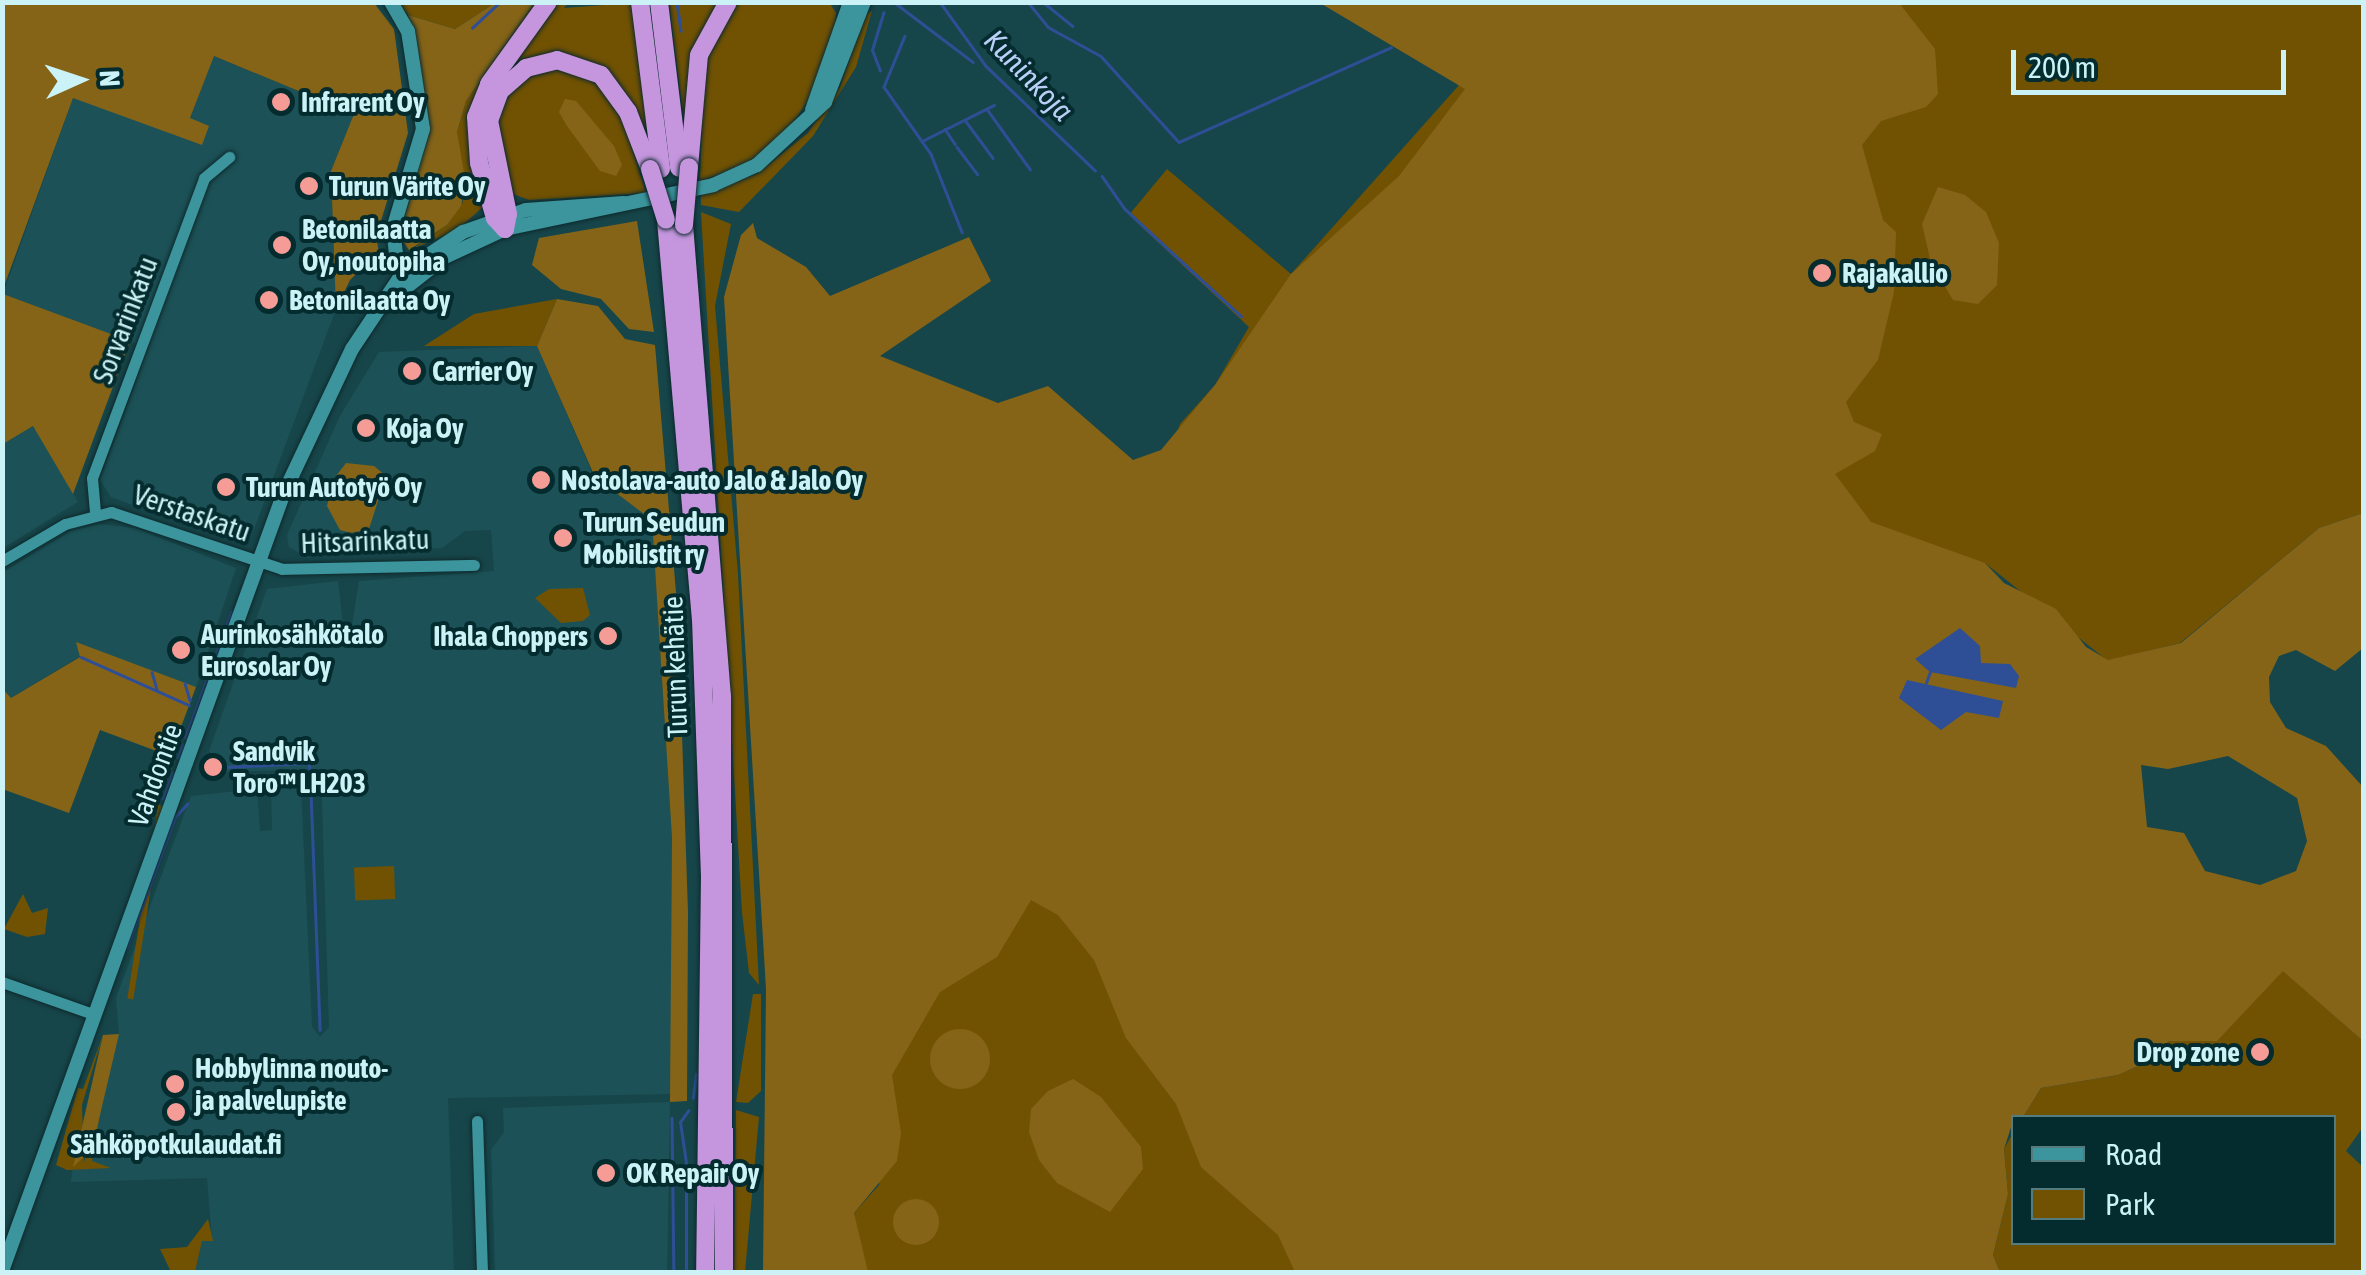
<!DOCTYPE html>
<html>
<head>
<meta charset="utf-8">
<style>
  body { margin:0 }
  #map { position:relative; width:2366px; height:1275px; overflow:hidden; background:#17464a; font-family:"Asap Condensed",sans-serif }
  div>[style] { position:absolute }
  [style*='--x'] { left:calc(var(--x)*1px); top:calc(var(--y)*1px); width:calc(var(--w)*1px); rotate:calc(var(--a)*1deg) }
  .built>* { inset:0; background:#1c5257 }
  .green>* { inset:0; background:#715203; transform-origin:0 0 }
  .forest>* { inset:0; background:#856418 }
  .round { border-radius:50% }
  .water>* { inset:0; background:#2e4f96 }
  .stream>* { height:2.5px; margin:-1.25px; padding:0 1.25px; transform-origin:1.25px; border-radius:1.25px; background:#2e4f96 }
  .roads { filter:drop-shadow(0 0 2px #0e2a2d) drop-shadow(0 0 2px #0e2a2d) }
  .minor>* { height:11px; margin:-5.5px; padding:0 5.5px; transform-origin:5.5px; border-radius:5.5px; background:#3c959d }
  .tertiary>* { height:14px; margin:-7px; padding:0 7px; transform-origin:7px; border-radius:7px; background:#3c959d }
  .trunk>* { height:18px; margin:-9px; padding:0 9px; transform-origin:9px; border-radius:9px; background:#c596de }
  .bridges { filter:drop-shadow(0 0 2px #0e2a2d) drop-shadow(0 0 2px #0e2a2d) }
  .trunk-bridge>* { height:18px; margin:-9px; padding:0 9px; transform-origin:9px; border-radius:9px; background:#c596de }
  .dots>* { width:28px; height:28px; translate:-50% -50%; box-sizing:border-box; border:5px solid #042b2e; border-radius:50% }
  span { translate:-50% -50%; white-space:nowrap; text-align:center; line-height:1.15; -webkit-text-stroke:8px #042b2e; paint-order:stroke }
  .poi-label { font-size:28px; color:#cbf3f7; font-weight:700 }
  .left { translate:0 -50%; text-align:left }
  .right { translate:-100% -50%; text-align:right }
  .street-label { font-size:28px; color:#cbf3f7 }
  .water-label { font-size:30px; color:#bacff8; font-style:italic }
  .frame { position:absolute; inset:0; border:5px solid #cbf3f7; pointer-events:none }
  .legend { position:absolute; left:2011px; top:1115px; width:325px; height:130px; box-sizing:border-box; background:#042b2e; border:2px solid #547b7e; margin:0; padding:12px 18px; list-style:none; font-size:30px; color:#cbf3f7 }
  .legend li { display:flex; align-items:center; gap:20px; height:50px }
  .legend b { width:50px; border:2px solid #547b7e }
  .north { position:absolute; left:30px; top:30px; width:100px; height:100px; -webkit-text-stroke:8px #042b2e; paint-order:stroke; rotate:87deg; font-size:28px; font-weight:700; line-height:40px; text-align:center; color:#cbf3f7 }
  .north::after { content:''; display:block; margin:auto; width:35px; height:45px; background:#cbf3f7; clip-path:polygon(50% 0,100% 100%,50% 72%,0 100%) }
  .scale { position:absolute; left:2011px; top:50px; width:275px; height:45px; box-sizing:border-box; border:5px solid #cbf3f7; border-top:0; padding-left:12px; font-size:30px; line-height:35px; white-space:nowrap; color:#cbf3f7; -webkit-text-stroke:8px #042b2e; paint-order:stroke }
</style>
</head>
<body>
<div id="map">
  <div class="built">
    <i style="clip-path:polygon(213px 56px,354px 114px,331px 171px,336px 309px,251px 537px,242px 545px,111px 497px,100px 480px,148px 348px,3px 294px,73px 98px,190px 119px)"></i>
    <i style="clip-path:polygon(537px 346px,594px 477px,652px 519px,672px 838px,671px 1094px,448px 1098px,454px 1272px,195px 1272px,202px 1241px,212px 1240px,207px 1178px,71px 1182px,74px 1158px,103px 1035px,119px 1034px,116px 998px,191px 796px,257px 789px,260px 831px,272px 830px,271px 789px,301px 789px,312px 1027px,320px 1037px,329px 1027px,321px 769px,226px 772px,209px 751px,267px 589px,338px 581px,343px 625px,352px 625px,359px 581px,494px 571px,491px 530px,465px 531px,442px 548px,300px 553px,289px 547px,287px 535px,340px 416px,379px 352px)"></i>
    <i style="clip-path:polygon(33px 426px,78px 502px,3px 548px,3px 444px)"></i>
    <i style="clip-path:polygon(99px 524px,135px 528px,236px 568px,196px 687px,77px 643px,80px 656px,11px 698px,3px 688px,3px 572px,71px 531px)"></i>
    <i style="clip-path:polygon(670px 1102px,667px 1272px,495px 1272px,491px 1150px,504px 1132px,503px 1108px)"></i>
  </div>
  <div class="green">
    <i style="clip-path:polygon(399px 3px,495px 3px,455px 29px,408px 15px)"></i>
    <i style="clip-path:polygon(534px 3px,539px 3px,474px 99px,470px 119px,483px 207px,457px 230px,414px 248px,447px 225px,463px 202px,457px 132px,466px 101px)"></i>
    <i style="clip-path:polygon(554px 3px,568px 3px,564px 8px,632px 3px,649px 136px,614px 78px,584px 59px,552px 55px,496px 88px,499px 196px,486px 159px,493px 86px)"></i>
    <i style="clip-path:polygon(669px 3px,720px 3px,697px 49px,685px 129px)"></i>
    <i style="clip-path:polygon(734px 3px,829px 2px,836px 13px,834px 36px,813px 93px,787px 131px,751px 161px,700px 182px,704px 59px)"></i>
    <i style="clip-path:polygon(1532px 3px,2363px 3px,2363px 513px,2319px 528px,2180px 643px,2108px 661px,1985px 563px,1438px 1272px,864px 1272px,854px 1213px,879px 1185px,892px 1093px,891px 1041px,1020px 909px,1180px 424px,1215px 385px,1249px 327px,1129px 215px,1167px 169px,1291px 274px)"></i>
    <i style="clip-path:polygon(872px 11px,856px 67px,813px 136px,739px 212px,701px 205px,701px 194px,757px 174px,808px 133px,840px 87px,865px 15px)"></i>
    <i style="clip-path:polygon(576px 68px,616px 97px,646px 193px,529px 200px,513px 194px,493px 130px,510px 86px,537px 69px)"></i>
    <i style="clip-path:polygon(701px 212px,731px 224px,715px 306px,738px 574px,759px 985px,749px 973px,742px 912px)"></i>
    <i style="clip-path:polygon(557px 299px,537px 346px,424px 346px,474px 314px)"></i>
    <i style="clip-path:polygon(583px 588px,590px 615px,583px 621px,561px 623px,535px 598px,549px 589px)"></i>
    <i style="left:158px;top:805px;width:6px;height:196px;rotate:9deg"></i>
    <i style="left:394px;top:866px;width:33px;height:40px;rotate:88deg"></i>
    <i style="clip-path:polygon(23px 894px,32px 913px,48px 908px,45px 934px,27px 937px,4px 929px)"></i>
    <i style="clip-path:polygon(2283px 970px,2363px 1041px,2363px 1127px,2346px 1151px,2363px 1167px,2363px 1272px,2000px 1272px,1993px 1255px,2008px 1194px,2004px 1149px,2013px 1133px,2014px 1242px,2334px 1242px,2334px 1118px,2023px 1117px,2041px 1088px,2118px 1075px,2147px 1062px,2169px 1041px,2217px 1040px)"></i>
    <i style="clip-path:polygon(753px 994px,761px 994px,761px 1091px,748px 1103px,736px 1102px)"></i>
    <i style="clip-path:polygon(103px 1035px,82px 1105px,84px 1163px,107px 1072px,92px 1161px,111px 1168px,67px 1170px,56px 1165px,78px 1088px,83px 1089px)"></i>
    <i style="clip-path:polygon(736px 1110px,759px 1117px,745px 1272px,734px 1272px)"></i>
    <i style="clip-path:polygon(208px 1219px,213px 1241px,202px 1241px,195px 1272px,171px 1272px,160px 1249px,187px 1247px)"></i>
  </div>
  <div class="forest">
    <i style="clip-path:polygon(374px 3px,394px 29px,408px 133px,376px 237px,379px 252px,350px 280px,336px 309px,331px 171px,354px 114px,214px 56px,190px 118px,209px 126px,202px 145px,73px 98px,3px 289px,3px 3px)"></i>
    <i style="clip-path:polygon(495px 3px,534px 3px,466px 101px,457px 132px,466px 184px,461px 206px,447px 225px,409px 250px,401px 238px,404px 219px,429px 131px,408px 15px,455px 29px)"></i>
    <i style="clip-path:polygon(evenodd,1320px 3px,1899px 3px,1935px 49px,1938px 94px,1926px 107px,1881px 121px,1862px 145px,1883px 220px,1896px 232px,1894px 292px,1878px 360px,1846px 402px,1854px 422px,1882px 434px,1875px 451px,1835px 474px,1871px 522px,1985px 563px,2004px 583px,2056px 609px,2086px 647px,2108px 660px,2181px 643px,2319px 528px,2363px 513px,2363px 648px,2335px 671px,2296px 650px,2279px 656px,2269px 677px,2270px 702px,2286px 728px,2326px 746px,2363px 787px,2363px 1041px,2283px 971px,2217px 1041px,2169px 1041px,2147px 1062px,2118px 1075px,2041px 1088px,2023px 1117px,2014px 1118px,2004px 1149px,2008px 1194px,1993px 1255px,2000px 1272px,1295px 1272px,1278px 1235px,1201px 1167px,1176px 1104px,1126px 1038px,1094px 960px,1058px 915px,1031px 900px,997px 957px,940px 992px,892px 1075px,901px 1133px,897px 1161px,854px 1213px,868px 1272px,763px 1272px,766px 989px,724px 297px,741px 235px,753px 223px,757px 238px,806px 267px,830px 296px,969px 237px,991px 281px,880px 356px,998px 403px,1048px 386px,1133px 460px,1161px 450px,1215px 385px,1291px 274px,1399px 176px,1465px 89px,1320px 3px,2228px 756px,2297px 798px,2307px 841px,2296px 871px,2260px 885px,2205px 871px,2184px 833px,2147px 827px,2141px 765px,2168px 769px,2228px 756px)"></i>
    <i style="clip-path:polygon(565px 99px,576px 101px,614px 146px,622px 165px,616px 176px,600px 171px,567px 126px,559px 112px)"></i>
    <i style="clip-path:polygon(1938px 187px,1965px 195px,1986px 212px,1999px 243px,1997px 285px,1978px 304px,1953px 300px,1931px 263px,1922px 224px)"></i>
    <i style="clip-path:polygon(637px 221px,654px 332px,629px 329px,601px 299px,561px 289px,532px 265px,539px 238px)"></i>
    <i style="clip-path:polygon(3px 294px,130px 341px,73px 494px,33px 426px,3px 444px)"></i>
    <i style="clip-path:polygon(557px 299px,598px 306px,625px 339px,655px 345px,678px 616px,688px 912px,687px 1101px,670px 1102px,672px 838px,652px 520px,595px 477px,537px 346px)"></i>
    <i style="clip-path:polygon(346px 463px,374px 466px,386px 476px,369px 529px,351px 533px,340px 530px,327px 506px,333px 480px)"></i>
    <i style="clip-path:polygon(76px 642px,196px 687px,170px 756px,100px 730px,69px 813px,5px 790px,3px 795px,2px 688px,11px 698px,80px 657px)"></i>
    <i class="round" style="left:930px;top:1029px;width:60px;height:60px"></i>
    <i style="clip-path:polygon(119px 1034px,92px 1149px,73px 1167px,103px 1035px)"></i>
    <i style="clip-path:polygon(1073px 1079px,1101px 1097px,1141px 1147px,1143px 1169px,1110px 1212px,1057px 1183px,1039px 1160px,1029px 1132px,1031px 1109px,1048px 1091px)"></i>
    <i class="round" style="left:893px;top:1199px;width:46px;height:46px"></i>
  </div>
  <div class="water">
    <i style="clip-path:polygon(1960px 628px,1980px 646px,1981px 663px,2010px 664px,2019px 676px,2016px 688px,1930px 672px,1915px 659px)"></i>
    <i style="clip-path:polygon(1907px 680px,2003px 701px,1999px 718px,1966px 712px,1941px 730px,1899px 698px)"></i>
  </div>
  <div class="stream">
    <i style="--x:677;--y:2;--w:29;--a:82"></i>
    <i style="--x:894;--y:2;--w:99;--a:37.2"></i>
    <i style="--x:940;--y:2;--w:79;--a:54.3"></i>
    <i style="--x:986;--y:66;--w:151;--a:43.7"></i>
    <i style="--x:1028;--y:2;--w:32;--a:51"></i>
    <i style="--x:1048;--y:27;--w:60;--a:28.7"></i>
    <i style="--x:1101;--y:56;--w:116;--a:47.8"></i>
    <i style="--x:1179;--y:142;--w:232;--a:-24.1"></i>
    <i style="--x:1043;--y:2;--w:38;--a:39"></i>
    <i style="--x:472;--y:28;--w:38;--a:-43"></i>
    <i style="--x:905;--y:36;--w:55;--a:112.4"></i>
    <i style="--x:884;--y:87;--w:82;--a:55"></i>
    <i style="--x:931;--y:154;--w:84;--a:68.3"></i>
    <i style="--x:880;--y:71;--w:22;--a:-111"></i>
    <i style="--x:872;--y:50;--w:39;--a:-73"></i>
    <i style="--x:987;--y:109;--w:74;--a:54.4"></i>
    <i style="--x:965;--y:120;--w:47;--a:53.6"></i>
    <i style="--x:945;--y:129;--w:18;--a:56"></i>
    <i style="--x:924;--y:140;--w:78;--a:-26.6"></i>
    <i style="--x:957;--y:147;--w:34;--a:53"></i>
    <i style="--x:1102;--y:176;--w:40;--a:55.1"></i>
    <i style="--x:1125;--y:209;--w:158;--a:42.7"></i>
    <i style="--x:81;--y:657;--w:118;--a:24"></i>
    <i style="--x:152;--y:672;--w:19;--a:74"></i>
    <i style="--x:185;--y:683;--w:18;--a:74"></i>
    <i style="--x:1926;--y:683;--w:12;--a:-70"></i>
    <i style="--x:185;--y:738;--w:134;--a:-69.9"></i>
    <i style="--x:178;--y:758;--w:14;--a:-69"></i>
    <i style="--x:225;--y:767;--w:84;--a:-2.7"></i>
    <i style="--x:309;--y:763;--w:7;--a:82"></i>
    <i style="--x:311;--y:792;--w:238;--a:87.8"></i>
    <i style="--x:163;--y:799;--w:27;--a:-70"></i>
    <i style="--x:127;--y:947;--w:139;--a:-69.7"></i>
    <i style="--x:175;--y:817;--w:18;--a:-47"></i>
    <i style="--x:693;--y:1098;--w:24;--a:-83"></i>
    <i style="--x:672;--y:1118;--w:154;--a:89.3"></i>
    <i style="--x:686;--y:1163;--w:41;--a:-98.3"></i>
    <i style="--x:680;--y:1122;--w:14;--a:-54"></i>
    <i style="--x:686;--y:1272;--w:87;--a:-90"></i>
  </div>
  <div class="roads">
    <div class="minor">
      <i style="--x:95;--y:512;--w:34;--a:-95"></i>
      <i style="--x:92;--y:478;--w:320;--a:-69.5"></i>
      <i style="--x:204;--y:178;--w:33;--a:-40"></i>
      <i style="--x:2;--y:561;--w:73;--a:-30.4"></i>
      <i style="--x:65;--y:524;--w:48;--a:-14.6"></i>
      <i style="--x:111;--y:512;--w:180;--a:18.4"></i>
      <i style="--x:282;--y:569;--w:192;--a:-1.2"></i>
      <i style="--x:2;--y:982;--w:96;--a:19.4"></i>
      <i style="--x:477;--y:1121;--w:151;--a:88.1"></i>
    </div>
    <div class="tertiary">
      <i style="--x:391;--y:2;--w:34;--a:60"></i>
      <i style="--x:408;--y:31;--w:99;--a:81.3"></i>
      <i style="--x:423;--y:129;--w:104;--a:106.7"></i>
      <i style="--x:393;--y:229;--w:25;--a:83"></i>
      <i style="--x:396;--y:254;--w:26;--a:61"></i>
      <i style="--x:812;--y:110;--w:114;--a:-70.6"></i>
      <i style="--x:385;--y:304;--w:76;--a:-38.1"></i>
      <i style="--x:445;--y:257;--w:66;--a:-25"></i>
      <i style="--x:505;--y:229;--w:213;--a:-11.9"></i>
      <i style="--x:713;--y:185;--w:48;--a:-24.4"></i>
      <i style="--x:757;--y:165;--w:93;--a:-42.8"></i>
      <i style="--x:825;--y:102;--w:107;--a:-68.7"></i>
      <i style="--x:2;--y:1271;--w:825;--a:-70.09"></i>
      <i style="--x:283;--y:495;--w:161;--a:-64.7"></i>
      <i style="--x:352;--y:349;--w:94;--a:-56.3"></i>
      <i style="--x:404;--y:271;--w:71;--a:-33.5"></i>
      <i style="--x:463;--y:232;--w:67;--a:-19.2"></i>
      <i style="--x:526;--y:210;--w:98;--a:-4.1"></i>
    </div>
    <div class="trunk">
      <i style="--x:640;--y:2;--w:168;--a:82.8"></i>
      <i style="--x:659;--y:2;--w:167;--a:83.1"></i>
      <i style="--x:689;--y:167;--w:112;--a:-84.9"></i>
      <i style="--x:699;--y:55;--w:60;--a:-61.3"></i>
      <i style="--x:666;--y:220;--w:401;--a:85"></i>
      <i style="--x:701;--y:619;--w:256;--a:88"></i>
      <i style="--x:710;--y:875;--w:397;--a:90.7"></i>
      <i style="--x:684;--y:225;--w:473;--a:85.4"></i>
      <i style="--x:722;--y:696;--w:576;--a:89.8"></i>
      <i style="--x:505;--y:229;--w:15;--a:-79"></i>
      <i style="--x:508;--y:214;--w:95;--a:-101.5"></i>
      <i style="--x:489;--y:121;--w:32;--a:-70"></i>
      <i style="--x:500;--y:91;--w:35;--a:-41"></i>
      <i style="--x:526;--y:68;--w:32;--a:-14"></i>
      <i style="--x:557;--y:60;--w:46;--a:18.8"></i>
      <i style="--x:601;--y:75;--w:46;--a:53.9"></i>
      <i style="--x:628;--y:112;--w:61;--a:68.9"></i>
      <i style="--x:505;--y:229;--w:15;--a:-132"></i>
      <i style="--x:495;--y:218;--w:57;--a:-106.2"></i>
      <i style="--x:479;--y:163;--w:46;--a:-93.7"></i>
      <i style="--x:476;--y:117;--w:35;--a:-68"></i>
      <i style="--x:489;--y:84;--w:101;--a:-54.3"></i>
    </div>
  </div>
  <div class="bridges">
    <div class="trunk-bridge">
      <i style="--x:650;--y:169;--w:53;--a:72.6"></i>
      <i style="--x:684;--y:225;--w:58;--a:-85.1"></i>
    </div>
  </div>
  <div class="dots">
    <i style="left:281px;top:102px;background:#f59c96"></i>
    <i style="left:309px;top:186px;background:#f59c96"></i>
    <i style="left:282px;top:245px;background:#f59c96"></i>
    <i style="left:1822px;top:273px;background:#f59c96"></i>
    <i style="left:269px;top:300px;background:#f59c96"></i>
    <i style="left:412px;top:371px;background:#f59c96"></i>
    <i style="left:366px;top:428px;background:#f59c96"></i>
    <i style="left:541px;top:480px;background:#f59c96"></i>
    <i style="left:226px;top:487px;background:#f59c96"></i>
    <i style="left:563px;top:538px;background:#f59c96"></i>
    <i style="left:608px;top:636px;background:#f59c96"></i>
    <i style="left:181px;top:650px;background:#f59c96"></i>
    <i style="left:213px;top:767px;background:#f59c96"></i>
    <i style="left:2260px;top:1052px;background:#f59c96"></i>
    <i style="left:175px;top:1084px;background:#f59c96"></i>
    <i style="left:176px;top:1112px;background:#f59c96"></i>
    <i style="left:606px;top:1173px;background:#f59c96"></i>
  </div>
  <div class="poi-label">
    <span class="left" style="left:301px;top:102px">Infrarent Oy</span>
    <span class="left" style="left:329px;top:186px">Turun Värite Oy</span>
    <span class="left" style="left:302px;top:245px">Betonilaatta<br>Oy, noutopiha</span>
    <span class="left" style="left:1842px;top:273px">Rajakallio</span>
    <span class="left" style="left:289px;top:300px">Betonilaatta Oy</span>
    <span class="left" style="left:432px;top:371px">Carrier Oy</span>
    <span class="left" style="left:386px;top:428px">Koja Oy</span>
    <span class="left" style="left:561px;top:480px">Nostolava-auto Jalo &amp; Jalo Oy</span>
    <span class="left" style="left:246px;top:487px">Turun Autotyö Oy</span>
    <span class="left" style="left:583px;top:538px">Turun Seudun<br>Mobilistit ry</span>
    <span class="left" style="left:201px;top:650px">Aurinkosähkötalo<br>Eurosolar Oy</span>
    <span class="right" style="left:588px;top:636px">Ihala Choppers</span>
    <span class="left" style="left:233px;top:767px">Sandvik<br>Toro™ LH203</span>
    <span class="right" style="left:2240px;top:1052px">Drop zone</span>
    <span class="left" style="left:195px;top:1084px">Hobbylinna nouto-<br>ja palvelupiste</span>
    <span style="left:176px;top:1144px">Sähköpotkulaudat.fi</span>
    <span class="left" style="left:626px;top:1173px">OK Repair Oy</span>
  </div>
  <div class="street-label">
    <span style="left:125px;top:320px;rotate:-69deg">Sorvarinkatu</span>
    <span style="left:192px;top:513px;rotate:19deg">Verstaskatu</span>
    <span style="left:365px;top:541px;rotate:-2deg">Hitsarinkatu</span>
    <span style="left:675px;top:667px;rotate:-92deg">Turun kehätie</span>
    <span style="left:155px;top:775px;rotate:-70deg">Vahdontie</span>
  </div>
  <div class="water-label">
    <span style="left:1029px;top:75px;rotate:46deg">Kuninkoja</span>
  </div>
  <div class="frame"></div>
  <ul class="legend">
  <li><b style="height:12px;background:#3c959d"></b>Road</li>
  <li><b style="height:28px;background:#715203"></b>Park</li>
  </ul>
  <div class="north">N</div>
  <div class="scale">200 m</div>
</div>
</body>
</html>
